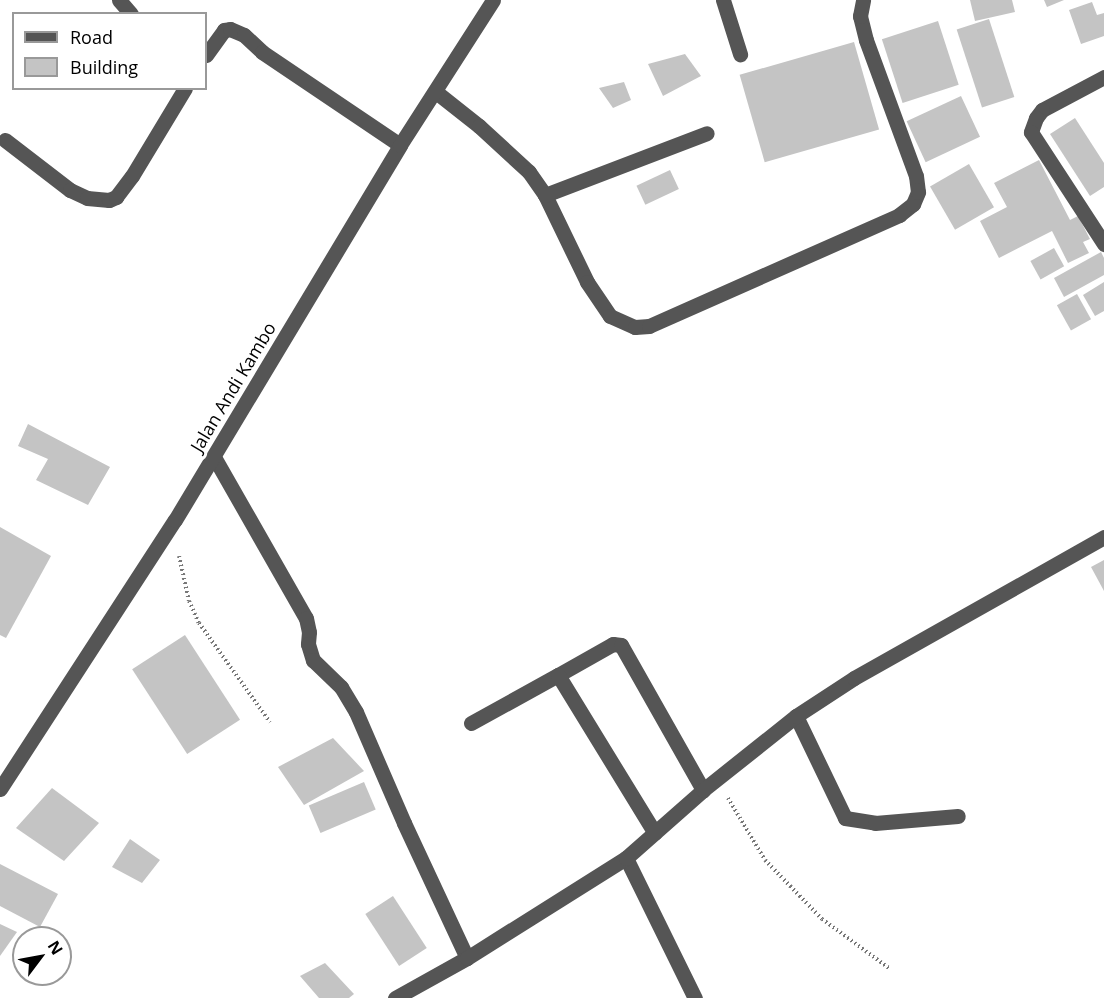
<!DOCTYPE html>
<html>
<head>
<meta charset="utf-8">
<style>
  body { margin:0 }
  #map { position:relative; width:1104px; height:998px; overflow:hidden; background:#fff; font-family:"Open Sans",sans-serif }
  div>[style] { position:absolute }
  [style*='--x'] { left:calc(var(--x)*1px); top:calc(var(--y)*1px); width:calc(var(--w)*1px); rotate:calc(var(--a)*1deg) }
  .building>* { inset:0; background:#c4c4c4; transform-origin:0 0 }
  .path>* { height:4px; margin-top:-2px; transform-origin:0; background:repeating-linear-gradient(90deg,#777 0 1.5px,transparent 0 4.5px) }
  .minor>* { height:15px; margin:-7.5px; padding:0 7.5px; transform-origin:7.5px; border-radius:7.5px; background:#555 }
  span { translate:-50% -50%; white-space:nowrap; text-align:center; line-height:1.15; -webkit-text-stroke:6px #fff; paint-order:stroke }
  .street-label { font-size:18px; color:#000 }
  .legend { position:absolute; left:12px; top:12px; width:195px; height:78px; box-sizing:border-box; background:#fff; border:2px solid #999; margin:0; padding:8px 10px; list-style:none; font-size:18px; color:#000 }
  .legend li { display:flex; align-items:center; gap:12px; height:30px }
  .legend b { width:30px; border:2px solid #999 }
  .north { position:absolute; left:12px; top:926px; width:60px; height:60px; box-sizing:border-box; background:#fff; border:2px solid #999; border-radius:50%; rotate:58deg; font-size:16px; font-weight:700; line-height:24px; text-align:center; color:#000 }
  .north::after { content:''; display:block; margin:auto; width:21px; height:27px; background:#000; clip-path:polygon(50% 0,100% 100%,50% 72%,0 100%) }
</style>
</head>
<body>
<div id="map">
  <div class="building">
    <i style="clip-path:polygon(970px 0,1012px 0,1015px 12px,975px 21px)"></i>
    <i style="clip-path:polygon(1044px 0,1064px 0,1047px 7px)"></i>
    <i style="clip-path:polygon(1092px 2px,1097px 15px,1104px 13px,1104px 36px,1081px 44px,1069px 10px)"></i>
    <i style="left:989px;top:19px;width:82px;height:34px;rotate:72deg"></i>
    <i style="left:938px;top:21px;width:67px;height:59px;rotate:72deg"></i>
    <i style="left:854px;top:42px;width:91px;height:119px;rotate:74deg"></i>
    <i style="clip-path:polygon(685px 54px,701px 76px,663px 96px,648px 64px)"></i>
    <i style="clip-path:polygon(624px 82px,631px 100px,613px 108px,599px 88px)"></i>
    <i style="left:961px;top:96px;width:45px;height:60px;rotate:65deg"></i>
    <i style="clip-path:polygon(1075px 118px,1104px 163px,1104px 187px,1090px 196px,1050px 134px)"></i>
    <i style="clip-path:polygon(1039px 160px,1070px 220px,1078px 216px,1090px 239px,1083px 242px,1089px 253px,1068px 263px,1052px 231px,999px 258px,980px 221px,1007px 207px,994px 183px)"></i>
    <i style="left:969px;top:164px;width:50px;height:45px;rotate:60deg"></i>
    <i style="left:670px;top:170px;width:21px;height:37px;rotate:65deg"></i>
    <i style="left:1054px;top:248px;width:21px;height:27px;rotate:61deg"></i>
    <i style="clip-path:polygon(1101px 252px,1104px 258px,1104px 275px,1064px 297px,1054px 278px)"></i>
    <i style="clip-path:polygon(1104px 282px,1104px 311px,1095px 316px,1083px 295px)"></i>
    <i style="left:1077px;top:294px;width:29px;height:23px;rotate:61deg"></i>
    <i style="clip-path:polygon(28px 424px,110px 467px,88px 505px,36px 480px,48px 459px,18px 446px)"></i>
    <i style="clip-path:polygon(0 527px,51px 556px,6px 638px,0 635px)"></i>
    <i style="clip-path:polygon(1104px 560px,1104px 591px,1091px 567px)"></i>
    <i style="left:185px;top:635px;width:101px;height:63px;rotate:57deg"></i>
    <i style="clip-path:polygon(333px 738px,364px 771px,304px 805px,278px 767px)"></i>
    <i style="left:364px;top:782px;width:30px;height:60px;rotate:67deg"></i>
    <i style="clip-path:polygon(52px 788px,99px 823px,64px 861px,16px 828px)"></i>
    <i style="clip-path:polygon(130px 839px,160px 860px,142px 883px,112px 867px)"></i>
    <i style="clip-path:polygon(0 864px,58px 894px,40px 927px,0 906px)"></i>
    <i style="left:393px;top:896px;width:62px;height:33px;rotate:57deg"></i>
    <i style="clip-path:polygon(0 924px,17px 932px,0 956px)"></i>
    <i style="clip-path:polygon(325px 963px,354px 994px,349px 998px,319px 998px,300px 976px)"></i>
  </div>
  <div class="path">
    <i style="--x:179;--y:556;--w:46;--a:77.5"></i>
    <i style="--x:189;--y:601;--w:24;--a:66"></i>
    <i style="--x:199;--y:623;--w:122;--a:54.4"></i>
    <i style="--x:728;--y:798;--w:72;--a:59.2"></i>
    <i style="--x:765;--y:860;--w:82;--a:46"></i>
    <i style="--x:822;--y:919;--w:83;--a:36.2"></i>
  </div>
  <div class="minor">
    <i style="--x:119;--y:0;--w:18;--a:49"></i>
    <i style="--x:723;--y:0;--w:57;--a:72.5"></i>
    <i style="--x:206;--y:55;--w:31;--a:-54"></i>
    <i style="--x:224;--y:30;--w:6;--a:-9"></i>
    <i style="--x:230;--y:29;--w:15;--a:23"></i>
    <i style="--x:244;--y:35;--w:25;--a:43"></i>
    <i style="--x:262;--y:52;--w:166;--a:34"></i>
    <i style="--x:1104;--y:77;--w:70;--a:152"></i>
    <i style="--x:1042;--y:110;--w:10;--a:127"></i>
    <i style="--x:1036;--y:118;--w:15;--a:110"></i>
    <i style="--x:1031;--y:132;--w:134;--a:56.9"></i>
    <i style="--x:436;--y:92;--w:55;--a:38.3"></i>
    <i style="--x:479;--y:126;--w:68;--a:42.6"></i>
    <i style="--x:529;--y:172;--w:28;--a:55"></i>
    <i style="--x:545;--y:195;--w:97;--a:64.2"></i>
    <i style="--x:587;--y:282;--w:41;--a:55.9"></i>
    <i style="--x:610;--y:316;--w:27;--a:24"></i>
    <i style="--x:635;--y:327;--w:14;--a:-4"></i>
    <i style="--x:649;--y:326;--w:274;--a:-23.9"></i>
    <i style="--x:899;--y:215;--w:18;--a:-38"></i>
    <i style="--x:913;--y:204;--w:13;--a:-67"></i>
    <i style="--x:918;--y:192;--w:16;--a:-97"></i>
    <i style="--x:916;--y:176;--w:145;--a:-110.2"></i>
    <i style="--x:866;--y:40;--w:25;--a:-104"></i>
    <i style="--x:860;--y:16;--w:16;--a:-79"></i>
    <i style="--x:5;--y:140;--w:82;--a:37.6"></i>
    <i style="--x:70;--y:190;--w:19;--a:25"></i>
    <i style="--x:87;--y:198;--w:22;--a:5"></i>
    <i style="--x:109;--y:200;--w:8;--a:-23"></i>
    <i style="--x:116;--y:197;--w:26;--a:-53"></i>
    <i style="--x:132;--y:176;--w:103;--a:-58.9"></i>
    <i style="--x:545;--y:195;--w:173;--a:-20.9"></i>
    <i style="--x:214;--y:457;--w:185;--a:60.3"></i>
    <i style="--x:306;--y:618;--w:14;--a:78"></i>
    <i style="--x:309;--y:632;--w:12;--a:95"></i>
    <i style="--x:308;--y:644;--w:17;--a:73"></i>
    <i style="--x:313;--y:660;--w:39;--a:44"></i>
    <i style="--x:341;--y:687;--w:29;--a:59"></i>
    <i style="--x:356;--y:712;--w:121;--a:66.6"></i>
    <i style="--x:404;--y:823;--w:149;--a:65"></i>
    <i style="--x:558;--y:675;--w:63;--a:-29.4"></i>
    <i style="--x:613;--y:644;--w:8;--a:7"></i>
    <i style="--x:621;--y:645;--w:167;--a:60.5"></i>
    <i style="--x:796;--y:716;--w:113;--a:64.3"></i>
    <i style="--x:845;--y:818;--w:30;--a:9"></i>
    <i style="--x:875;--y:823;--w:83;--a:-4.8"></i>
    <i style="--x:471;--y:723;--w:99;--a:-28.9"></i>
    <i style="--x:558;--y:675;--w:185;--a:58.5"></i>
    <i style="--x:0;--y:789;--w:321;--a:-57"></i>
    <i style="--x:175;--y:520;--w:437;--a:-59"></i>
    <i style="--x:400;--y:145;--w:172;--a:-57.3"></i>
    <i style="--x:626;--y:858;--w:156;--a:63.8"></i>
    <i style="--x:395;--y:998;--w:82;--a:-29.1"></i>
    <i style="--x:467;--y:958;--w:188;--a:-32.2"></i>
    <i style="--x:626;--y:858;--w:103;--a:-41.4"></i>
    <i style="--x:703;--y:790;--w:119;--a:-38.5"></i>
    <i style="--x:796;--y:716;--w:69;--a:-33.2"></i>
    <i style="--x:854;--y:678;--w:287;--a:-29.4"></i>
  </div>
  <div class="street-label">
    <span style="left:233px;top:387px;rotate:-59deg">Jalan Andi Kambo</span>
  </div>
  <ul class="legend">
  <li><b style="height:8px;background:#555"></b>Road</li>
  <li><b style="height:16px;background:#c4c4c4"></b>Building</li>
  </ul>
  <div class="north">N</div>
</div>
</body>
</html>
